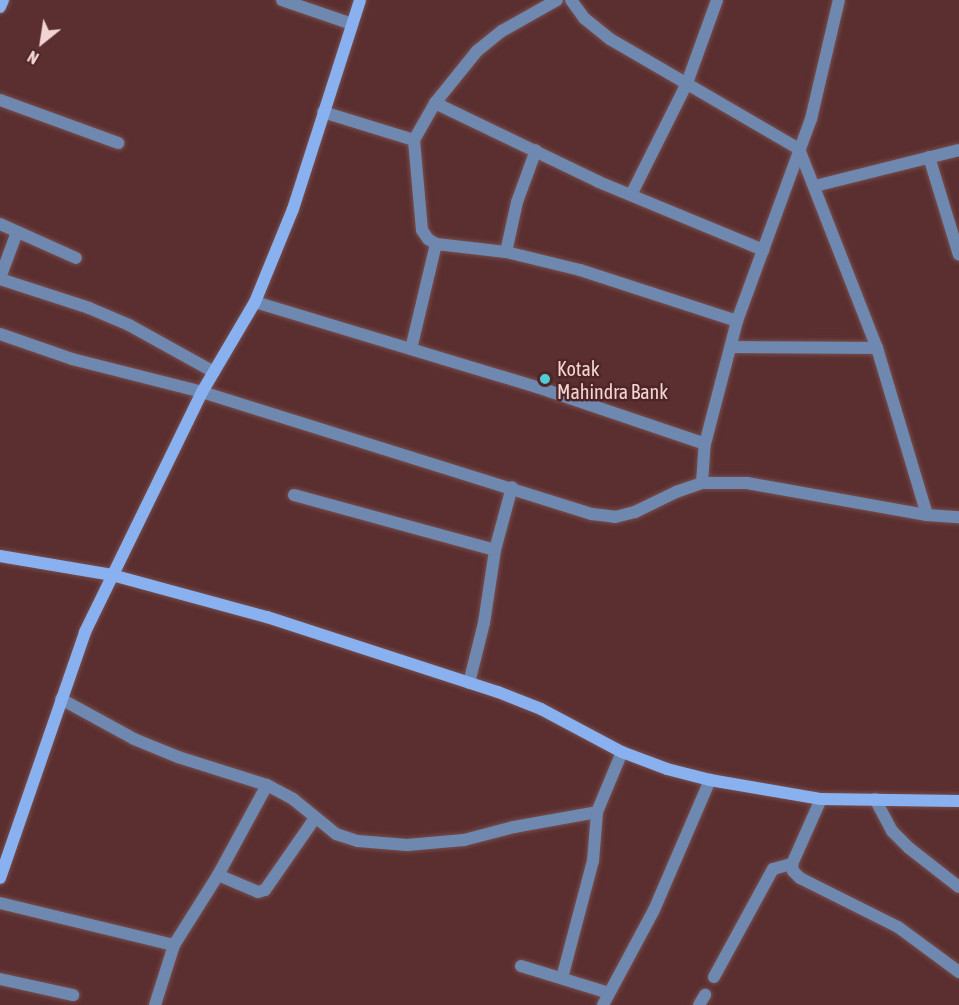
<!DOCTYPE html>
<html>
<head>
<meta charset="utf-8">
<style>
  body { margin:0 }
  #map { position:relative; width:959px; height:1005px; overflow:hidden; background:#5b2f30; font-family:"Asap Condensed",sans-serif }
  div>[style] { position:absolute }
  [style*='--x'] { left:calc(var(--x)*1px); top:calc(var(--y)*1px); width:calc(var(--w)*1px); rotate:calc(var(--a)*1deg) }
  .roads { filter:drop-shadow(0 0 2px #764d4d) drop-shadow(0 0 2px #764d4d) }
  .street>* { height:12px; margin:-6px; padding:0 6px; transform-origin:6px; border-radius:6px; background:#6f88af }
  .secondary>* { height:12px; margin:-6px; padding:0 6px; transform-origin:6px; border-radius:6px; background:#8ab1ef }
  .dots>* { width:16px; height:16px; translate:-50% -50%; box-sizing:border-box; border:3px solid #4f2526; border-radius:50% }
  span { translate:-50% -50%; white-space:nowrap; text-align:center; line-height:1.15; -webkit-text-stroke:5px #4f2526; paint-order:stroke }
  .poi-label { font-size:20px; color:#f1d4d3 }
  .left { translate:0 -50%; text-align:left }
  .north { position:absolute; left:12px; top:12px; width:60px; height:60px; -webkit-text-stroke:4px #4f2526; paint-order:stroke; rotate:210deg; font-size:16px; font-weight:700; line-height:24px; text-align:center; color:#f1d4d3 }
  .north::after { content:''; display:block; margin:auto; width:21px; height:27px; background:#f1d4d3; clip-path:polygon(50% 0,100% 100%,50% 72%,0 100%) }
</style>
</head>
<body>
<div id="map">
  <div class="roads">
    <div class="street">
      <i style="--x:282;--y:0;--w:74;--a:18.9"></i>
      <i style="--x:571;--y:0;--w:22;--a:54"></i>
      <i style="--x:584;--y:18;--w:33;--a:39"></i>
      <i style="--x:610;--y:39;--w:219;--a:30.2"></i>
      <i style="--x:799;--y:149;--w:214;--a:68.6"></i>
      <i style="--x:877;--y:348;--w:174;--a:73.3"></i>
      <i style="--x:0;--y:100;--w:126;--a:20"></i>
      <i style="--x:435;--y:103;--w:67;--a:-51.1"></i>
      <i style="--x:477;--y:51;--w:32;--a:-39"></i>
      <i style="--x:502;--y:31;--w:63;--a:-29.4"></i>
      <i style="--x:323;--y:112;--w:95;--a:17.1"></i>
      <i style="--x:929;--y:157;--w:102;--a:73"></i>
      <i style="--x:815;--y:186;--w:148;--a:-14"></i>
      <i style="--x:631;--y:195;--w:125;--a:-63.4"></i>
      <i style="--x:687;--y:83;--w:88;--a:-70.1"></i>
      <i style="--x:0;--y:224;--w:83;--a:24.1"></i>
      <i style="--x:506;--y:252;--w:51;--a:-77.6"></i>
      <i style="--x:517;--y:202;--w:55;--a:-69.9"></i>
      <i style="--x:0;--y:278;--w:49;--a:-69.7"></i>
      <i style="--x:0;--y:279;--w:94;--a:18"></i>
      <i style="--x:89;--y:308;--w:43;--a:23"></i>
      <i style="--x:129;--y:325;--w:97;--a:28.9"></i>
      <i style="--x:255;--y:302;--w:295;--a:16.8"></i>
      <i style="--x:537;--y:387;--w:177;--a:18.7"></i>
      <i style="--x:737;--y:321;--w:165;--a:-162"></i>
      <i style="--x:580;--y:270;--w:76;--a:-166.3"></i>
      <i style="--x:506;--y:252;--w:70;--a:-173.5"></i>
      <i style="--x:436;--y:244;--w:9;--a:-148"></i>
      <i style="--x:428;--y:239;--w:11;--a:-124"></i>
      <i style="--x:422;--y:230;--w:90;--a:-95.1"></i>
      <i style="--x:414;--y:140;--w:43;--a:-60.4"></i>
      <i style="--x:435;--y:103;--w:182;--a:25.7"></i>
      <i style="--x:599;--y:182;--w:178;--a:22.5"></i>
      <i style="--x:0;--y:334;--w:76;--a:19.1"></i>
      <i style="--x:72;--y:359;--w:134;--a:14.2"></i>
      <i style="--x:202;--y:392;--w:409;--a:17.4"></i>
      <i style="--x:592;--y:514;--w:23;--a:7"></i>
      <i style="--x:615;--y:517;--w:21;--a:-14"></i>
      <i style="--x:635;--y:512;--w:46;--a:-26"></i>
      <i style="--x:676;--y:492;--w:28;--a:-19"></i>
      <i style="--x:702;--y:483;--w:45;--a:0"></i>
      <i style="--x:747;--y:483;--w:183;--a:10.1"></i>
      <i style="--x:927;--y:515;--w:32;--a:4"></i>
      <i style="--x:731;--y:347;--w:146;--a:0.4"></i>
      <i style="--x:411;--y:349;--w:108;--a:-76.6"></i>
      <i style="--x:702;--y:483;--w:39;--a:-86"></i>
      <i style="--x:705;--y:444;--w:127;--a:-75.4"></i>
      <i style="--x:737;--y:321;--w:215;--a:-69.9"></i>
      <i style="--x:811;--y:119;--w:122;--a:-76.8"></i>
      <i style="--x:294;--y:495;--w:208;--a:15.3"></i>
      <i style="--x:469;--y:683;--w:62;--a:-76"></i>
      <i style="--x:484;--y:623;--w:74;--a:-81.4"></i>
      <i style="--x:495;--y:550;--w:65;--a:-74.9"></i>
      <i style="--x:61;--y:699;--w:83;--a:28.7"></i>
      <i style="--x:134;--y:739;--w:48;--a:22.2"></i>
      <i style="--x:178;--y:757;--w:93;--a:17.5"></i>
      <i style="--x:267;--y:785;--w:30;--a:28"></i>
      <i style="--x:293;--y:799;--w:55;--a:39.1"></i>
      <i style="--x:336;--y:834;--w:23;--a:18"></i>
      <i style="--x:358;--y:841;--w:49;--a:4.7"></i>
      <i style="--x:407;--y:845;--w:57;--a:-5"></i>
      <i style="--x:464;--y:840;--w:52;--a:-14.6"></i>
      <i style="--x:514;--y:827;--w:84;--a:-10.2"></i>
      <i style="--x:821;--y:799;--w:71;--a:114"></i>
      <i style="--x:792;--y:864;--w:7;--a:82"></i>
      <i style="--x:793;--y:871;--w:10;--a:45"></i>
      <i style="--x:800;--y:878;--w:110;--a:26.6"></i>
      <i style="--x:898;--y:927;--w:76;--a:36.4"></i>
      <i style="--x:875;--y:799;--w:36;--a:62"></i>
      <i style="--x:892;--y:831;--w:24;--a:45"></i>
      <i style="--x:909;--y:848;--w:63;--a:38"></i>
      <i style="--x:218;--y:875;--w:43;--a:23"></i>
      <i style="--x:258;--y:892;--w:7;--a:-16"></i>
      <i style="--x:265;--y:890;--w:88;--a:-55.2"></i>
      <i style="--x:0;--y:903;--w:179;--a:13.6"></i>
      <i style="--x:521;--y:966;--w:92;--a:17.1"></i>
      <i style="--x:714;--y:977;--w:123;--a:-61.4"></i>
      <i style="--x:773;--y:869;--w:20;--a:-15"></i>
      <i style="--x:562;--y:978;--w:121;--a:-75.2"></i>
      <i style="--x:593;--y:861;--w:49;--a:-85.3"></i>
      <i style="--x:597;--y:812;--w:65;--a:-67.4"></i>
      <i style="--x:0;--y:979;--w:75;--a:12.4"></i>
      <i style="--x:155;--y:1005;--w:63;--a:-72.4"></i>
      <i style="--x:174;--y:945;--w:83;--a:-57.8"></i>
      <i style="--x:218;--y:875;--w:102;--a:-61.4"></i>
      <i style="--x:603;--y:1005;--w:108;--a:-61.8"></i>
      <i style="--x:654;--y:910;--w:142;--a:-66.7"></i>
      <i style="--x:699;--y:1005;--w:12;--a:-59"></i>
    </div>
    <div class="secondary">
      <i style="--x:0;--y:7;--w:8;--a:-67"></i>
      <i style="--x:0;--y:556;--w:114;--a:9.6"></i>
      <i style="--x:112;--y:575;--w:161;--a:15.2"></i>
      <i style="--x:267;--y:617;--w:243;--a:18"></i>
      <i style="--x:498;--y:692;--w:46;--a:21.6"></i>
      <i style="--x:541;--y:709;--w:92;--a:28"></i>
      <i style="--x:622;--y:752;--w:48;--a:20.7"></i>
      <i style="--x:667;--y:769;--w:44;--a:14.3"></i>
      <i style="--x:710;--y:780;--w:113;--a:9.7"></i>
      <i style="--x:821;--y:799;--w:138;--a:0.8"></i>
      <i style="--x:0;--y:878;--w:260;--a:-70.9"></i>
      <i style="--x:85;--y:632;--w:267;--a:-64"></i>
      <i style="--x:202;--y:392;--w:104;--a:-59.5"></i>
      <i style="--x:255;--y:302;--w:100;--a:-67.8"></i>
      <i style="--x:293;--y:209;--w:219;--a:-72.2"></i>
    </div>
  </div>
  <div class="dots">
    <i style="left:545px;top:379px;background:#51ccd2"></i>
  </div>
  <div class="poi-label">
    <span class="left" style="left:557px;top:380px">Kotak<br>Mahindra Bank</span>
  </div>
  <div class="north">N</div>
</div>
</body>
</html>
